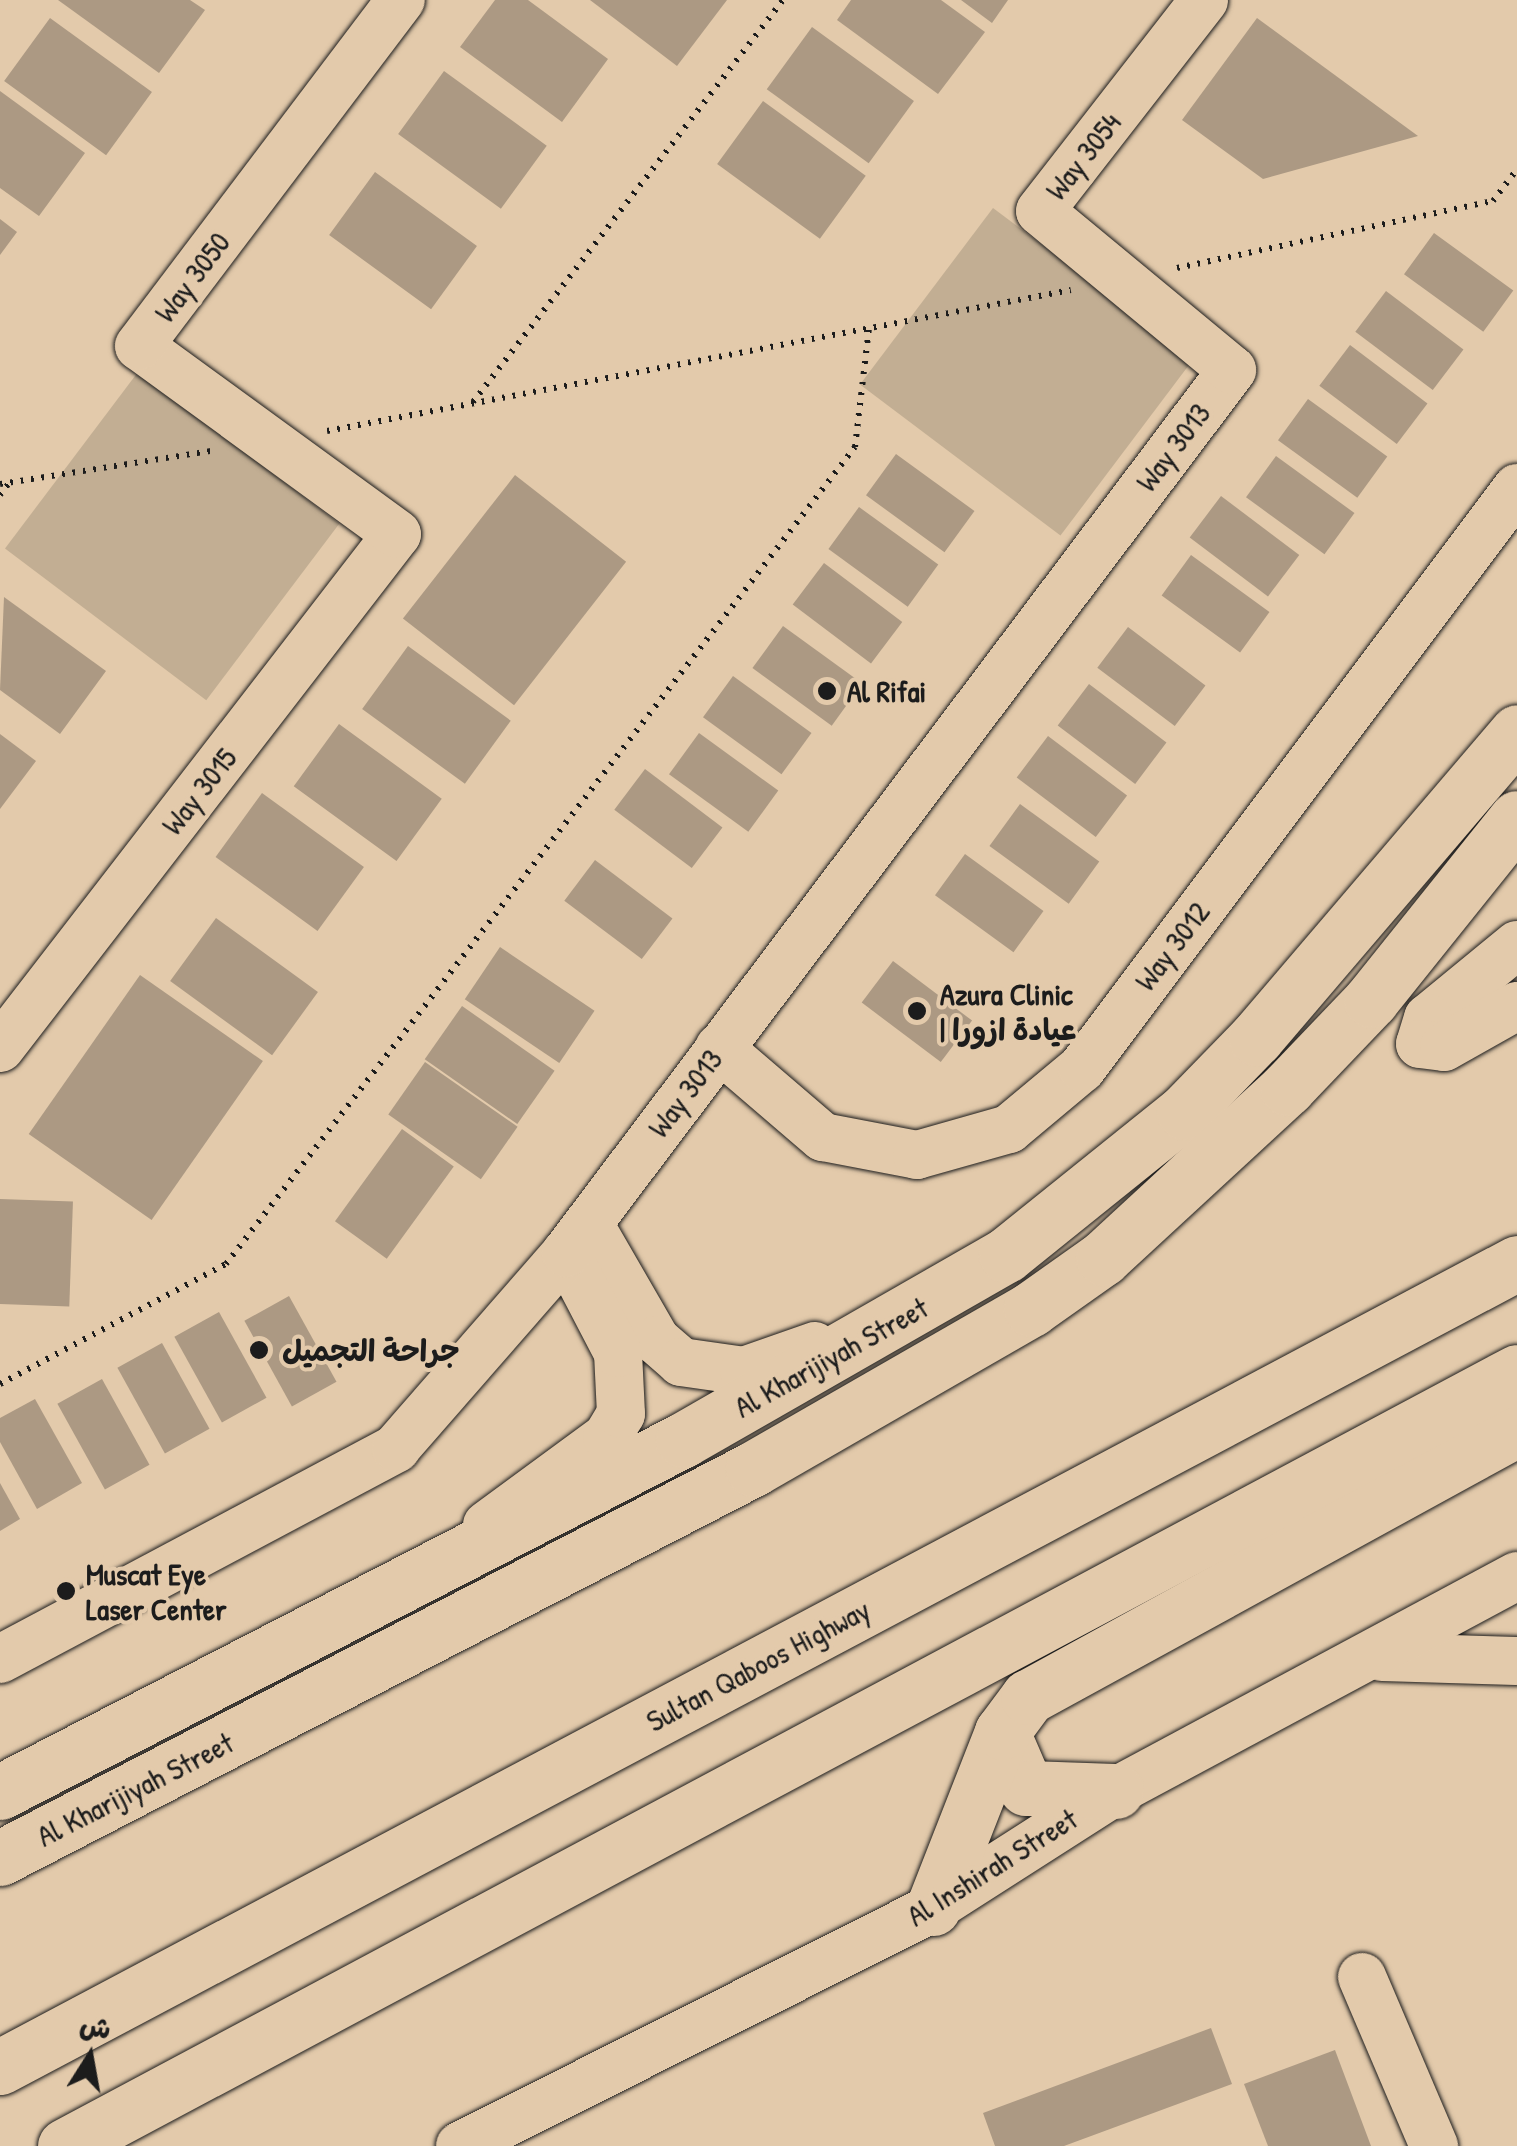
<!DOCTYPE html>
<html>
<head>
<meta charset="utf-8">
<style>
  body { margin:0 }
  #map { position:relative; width:1517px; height:2146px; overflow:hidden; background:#e3caab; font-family:"Patrick Hand","Playpen Sans Arabic",sans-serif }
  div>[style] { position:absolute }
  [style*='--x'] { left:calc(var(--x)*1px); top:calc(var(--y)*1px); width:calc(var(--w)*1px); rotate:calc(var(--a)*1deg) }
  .green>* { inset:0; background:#c2ae93; transform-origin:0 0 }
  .building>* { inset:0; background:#ac9983; transform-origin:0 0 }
  .path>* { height:6px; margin-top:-3px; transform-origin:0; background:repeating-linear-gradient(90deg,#1c1c1c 0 2.5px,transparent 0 10.5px) }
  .roads { filter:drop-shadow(0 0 2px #1c1c1c) drop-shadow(0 0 2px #1c1c1c) }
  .minor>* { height:48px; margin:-24px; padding:0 24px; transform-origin:24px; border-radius:24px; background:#e3caab }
  .major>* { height:55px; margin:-27.5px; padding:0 27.5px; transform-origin:27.5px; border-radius:27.5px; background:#e3caab }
  .highway>* { height:55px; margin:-27.5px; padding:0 27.5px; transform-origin:27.5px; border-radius:27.5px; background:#e3caab }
  .dots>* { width:28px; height:28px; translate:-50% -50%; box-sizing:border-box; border:5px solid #e3caab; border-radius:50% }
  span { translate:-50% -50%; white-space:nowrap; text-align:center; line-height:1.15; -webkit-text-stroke:8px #e3caab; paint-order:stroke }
  .street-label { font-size:30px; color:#1c1c1c }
  .poi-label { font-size:30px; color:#1c1c1c; font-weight:700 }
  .left { translate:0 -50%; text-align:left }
  .north { position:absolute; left:40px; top:2006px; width:100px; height:100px; -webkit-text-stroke:8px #e3caab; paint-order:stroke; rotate:11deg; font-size:28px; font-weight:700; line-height:40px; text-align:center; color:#1c1c1c }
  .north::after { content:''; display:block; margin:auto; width:35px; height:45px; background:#1c1c1c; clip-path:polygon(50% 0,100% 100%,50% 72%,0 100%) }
</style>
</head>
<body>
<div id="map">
  <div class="green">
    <i style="left:993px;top:208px;width:251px;height:221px;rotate:37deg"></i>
    <i style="left:138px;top:372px;width:252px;height:221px;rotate:37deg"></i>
  </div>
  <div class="building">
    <i style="clip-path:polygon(58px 0,190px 0,205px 10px,159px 73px)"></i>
    <i style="clip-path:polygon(495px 0,528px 0,608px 59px,562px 122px,460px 47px)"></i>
    <i style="clip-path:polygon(590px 0,727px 0,677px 66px)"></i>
    <i style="clip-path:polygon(851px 0,941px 0,985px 32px,938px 94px,837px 20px)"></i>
    <i style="clip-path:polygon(961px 0,1008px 0,992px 23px)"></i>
    <i style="left:50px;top:18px;width:126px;height:78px;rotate:36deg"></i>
    <i style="clip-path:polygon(1257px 18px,1418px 136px,1263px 179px,1182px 120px)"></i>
    <i style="left:812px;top:27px;width:126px;height:77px;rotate:36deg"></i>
    <i style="left:444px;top:71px;width:127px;height:78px;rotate:36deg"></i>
    <i style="clip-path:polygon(0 91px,85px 153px,39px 216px,0 188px)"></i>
    <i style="left:763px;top:101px;width:127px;height:78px;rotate:36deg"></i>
    <i style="left:375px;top:172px;width:126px;height:78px;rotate:36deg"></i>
    <i style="clip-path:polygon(0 219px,17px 232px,0 255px)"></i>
    <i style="left:1434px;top:233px;width:98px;height:51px;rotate:36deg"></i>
    <i style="left:1386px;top:291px;width:97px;height:51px;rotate:37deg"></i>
    <i style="left:1350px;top:345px;width:97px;height:51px;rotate:37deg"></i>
    <i style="left:1308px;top:399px;width:98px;height:51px;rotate:36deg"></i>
    <i style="left:896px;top:454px;width:97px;height:51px;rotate:36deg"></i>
    <i style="left:1276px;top:456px;width:97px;height:51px;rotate:36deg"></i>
    <i style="left:515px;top:475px;width:141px;height:182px;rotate:38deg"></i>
    <i style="left:1221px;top:496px;width:98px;height:52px;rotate:37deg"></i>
    <i style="left:859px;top:507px;width:98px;height:52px;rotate:36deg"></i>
    <i style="left:1191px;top:555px;width:97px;height:50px;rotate:36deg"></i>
    <i style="left:824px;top:563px;width:98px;height:52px;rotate:37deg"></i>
    <i style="clip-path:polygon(4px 597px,106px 671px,60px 734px,0 690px)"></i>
    <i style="left:783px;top:626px;width:98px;height:52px;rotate:36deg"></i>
    <i style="left:1128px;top:627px;width:97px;height:51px;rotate:37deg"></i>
    <i style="left:408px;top:646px;width:127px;height:78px;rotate:36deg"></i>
    <i style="left:733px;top:676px;width:97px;height:51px;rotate:36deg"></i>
    <i style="left:1089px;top:684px;width:97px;height:52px;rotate:37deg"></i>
    <i style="left:339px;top:724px;width:127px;height:77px;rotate:36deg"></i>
    <i style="left:699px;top:733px;width:98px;height:51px;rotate:36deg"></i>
    <i style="clip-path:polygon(0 734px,36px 761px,0 809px)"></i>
    <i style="left:1048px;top:736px;width:99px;height:52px;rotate:37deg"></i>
    <i style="left:645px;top:769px;width:97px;height:51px;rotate:37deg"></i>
    <i style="left:262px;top:793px;width:126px;height:79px;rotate:36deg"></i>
    <i style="left:1020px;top:804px;width:98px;height:52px;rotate:36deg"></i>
    <i style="left:965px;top:854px;width:97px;height:51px;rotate:36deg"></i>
    <i style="left:595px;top:860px;width:97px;height:51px;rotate:37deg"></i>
    <i style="left:216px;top:918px;width:126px;height:78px;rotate:36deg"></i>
    <i style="left:500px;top:947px;width:114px;height:63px;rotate:34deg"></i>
    <i style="left:893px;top:961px;width:99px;height:52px;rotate:37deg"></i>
    <i style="left:140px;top:975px;width:150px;height:194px;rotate:35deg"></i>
    <i style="left:462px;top:1006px;width:113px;height:65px;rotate:35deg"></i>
    <i style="left:425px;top:1062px;width:113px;height:64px;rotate:35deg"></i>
    <i style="left:402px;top:1129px;width:64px;height:114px;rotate:36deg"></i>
    <i style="left:0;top:1199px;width:73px;height:105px;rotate:2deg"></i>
    <i style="left:289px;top:1296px;width:98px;height:51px;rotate:61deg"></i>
    <i style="left:219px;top:1312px;width:98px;height:51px;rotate:61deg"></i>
    <i style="left:162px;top:1343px;width:98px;height:51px;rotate:61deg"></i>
    <i style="left:102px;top:1379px;width:98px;height:51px;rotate:61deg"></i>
    <i style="clip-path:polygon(35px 1399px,82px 1483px,37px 1509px,0 1442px,0 1418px)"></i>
    <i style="clip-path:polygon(0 1483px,20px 1519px,0 1531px)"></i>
    <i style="clip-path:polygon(1211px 2028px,1232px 2084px,1064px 2146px,995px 2146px,983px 2113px)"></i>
    <i style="clip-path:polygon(1335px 2050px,1371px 2146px,1268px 2146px,1244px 2084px)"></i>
  </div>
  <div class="path">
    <i style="--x:1177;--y:268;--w:323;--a:-12"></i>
    <i style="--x:1493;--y:201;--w:40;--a:-53"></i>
    <i style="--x:473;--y:402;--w:508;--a:-52.36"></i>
    <i style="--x:327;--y:431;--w:757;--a:-10.73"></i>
    <i style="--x:0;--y:484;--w:214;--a:-8.9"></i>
    <i style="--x:0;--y:495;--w:15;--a:-53"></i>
    <i style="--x:0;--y:1384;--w:256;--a:-28"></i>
    <i style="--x:226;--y:1264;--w:1031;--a:-52.41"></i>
    <i style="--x:855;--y:447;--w:120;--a:-83.3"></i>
  </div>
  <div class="roads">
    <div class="minor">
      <i style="--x:1517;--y:945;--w:115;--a:140.6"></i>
      <i style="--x:1428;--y:1018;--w:27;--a:107"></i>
      <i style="--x:1420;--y:1044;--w:24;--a:7"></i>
      <i style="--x:1444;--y:1047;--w:84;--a:-29.3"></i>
      <i style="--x:0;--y:1048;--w:649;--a:-52.32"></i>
      <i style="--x:397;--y:534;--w:319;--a:-143.9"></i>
      <i style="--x:139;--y:346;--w:434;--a:-52.9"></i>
      <i style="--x:719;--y:1048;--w:137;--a:40.6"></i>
      <i style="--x:823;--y:1137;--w:96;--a:10.8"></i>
      <i style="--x:917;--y:1155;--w:96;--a:-15.8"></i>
      <i style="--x:1009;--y:1129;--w:95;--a:-39.9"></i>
      <i style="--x:1082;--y:1068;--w:725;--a:-53.13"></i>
      <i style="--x:596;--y:1236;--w:120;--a:60"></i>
      <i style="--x:656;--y:1340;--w:33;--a:41"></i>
      <i style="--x:681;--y:1362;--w:64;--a:8.1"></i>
      <i style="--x:744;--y:1371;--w:75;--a:-19.4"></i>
      <i style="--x:487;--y:1525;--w:149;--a:-36.3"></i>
      <i style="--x:607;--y:1437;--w:27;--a:-59"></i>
      <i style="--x:621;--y:1414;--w:61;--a:-92.8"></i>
      <i style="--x:618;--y:1353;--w:113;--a:-117.5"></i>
      <i style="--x:1382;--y:1657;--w:135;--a:1.7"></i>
      <i style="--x:0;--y:1659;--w:449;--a:-28"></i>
      <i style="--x:396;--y:1448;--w:259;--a:-48.9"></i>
      <i style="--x:566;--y:1253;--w:1106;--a:-52.97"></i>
      <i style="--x:1232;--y:370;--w:249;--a:-140.4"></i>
      <i style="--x:1040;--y:211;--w:267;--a:-52.1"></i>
      <i style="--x:1362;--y:1977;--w:184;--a:66.9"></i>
      <i style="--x:460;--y:2146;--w:530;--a:-26.71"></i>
      <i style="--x:933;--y:1908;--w:217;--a:-32.6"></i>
      <i style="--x:1116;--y:1791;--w:455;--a:-28.2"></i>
    </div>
    <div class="major">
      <i style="--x:0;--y:1792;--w:768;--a:-27.27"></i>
      <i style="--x:683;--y:1440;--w:372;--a:-29.8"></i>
      <i style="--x:1006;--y:1255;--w:228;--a:-38.8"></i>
      <i style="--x:1184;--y:1112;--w:103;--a:-45.8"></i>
      <i style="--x:1256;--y:1038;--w:402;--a:-49.5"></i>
      <i style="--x:0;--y:1858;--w:848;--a:-27.32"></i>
      <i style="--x:753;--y:1469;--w:321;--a:-29.9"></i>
      <i style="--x:1031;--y:1309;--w:88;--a:-35.3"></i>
      <i style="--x:1103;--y:1258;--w:251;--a:-42.7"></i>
      <i style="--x:1287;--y:1088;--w:122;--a:-46.3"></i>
      <i style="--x:1371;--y:1000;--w:233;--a:-51.3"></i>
    </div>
    <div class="highway">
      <i style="--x:1002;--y:1732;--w:61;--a:66.8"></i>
      <i style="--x:1026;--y:1788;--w:90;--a:1.9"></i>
      <i style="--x:933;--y:1908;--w:189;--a:-68.6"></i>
      <i style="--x:1002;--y:1732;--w:44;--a:-53.4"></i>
      <i style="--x:1028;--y:1697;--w:558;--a:-28.73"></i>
      <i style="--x:0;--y:2067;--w:1717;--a:-27.92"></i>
      <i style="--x:65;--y:2146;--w:1645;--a:-28.06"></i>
    </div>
  </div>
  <div class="dots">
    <i style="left:827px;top:691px;background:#1c1c1c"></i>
    <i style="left:917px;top:1011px;background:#1c1c1c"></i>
    <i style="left:259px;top:1350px;background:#1c1c1c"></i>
    <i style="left:66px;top:1591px;background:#1c1c1c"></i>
  </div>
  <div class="street-label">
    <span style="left:1083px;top:156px;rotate:-52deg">Way 3054</span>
    <span style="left:192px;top:277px;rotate:-53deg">Way 3050</span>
    <span style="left:1173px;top:447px;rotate:-53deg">Way 3013</span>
    <span style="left:199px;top:791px;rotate:-52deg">Way 3015</span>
    <span style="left:1172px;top:946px;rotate:-53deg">Way 3012</span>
    <span style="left:685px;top:1093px;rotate:-53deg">Way 3013</span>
    <span style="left:831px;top:1357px;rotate:-29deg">Al Kharijiyah Street</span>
    <span style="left:758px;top:1665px;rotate:-28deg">Sultan Qaboos Highway</span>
    <span style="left:135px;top:1789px;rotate:-27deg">Al Kharijiyah Street</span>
    <span style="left:992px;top:1867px;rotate:-32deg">Al Inshirah Street</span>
  </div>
  <div class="poi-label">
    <span class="left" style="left:847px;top:691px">Al Rifai</span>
    <span class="left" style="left:940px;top:1011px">Azura Clinic<br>| عيادة ازورا</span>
    <span class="left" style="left:282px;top:1350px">جراحة التجميل</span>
    <span class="left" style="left:86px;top:1591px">Muscat Eye<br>Laser Center</span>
  </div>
  <div class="north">ش</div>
</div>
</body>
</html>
